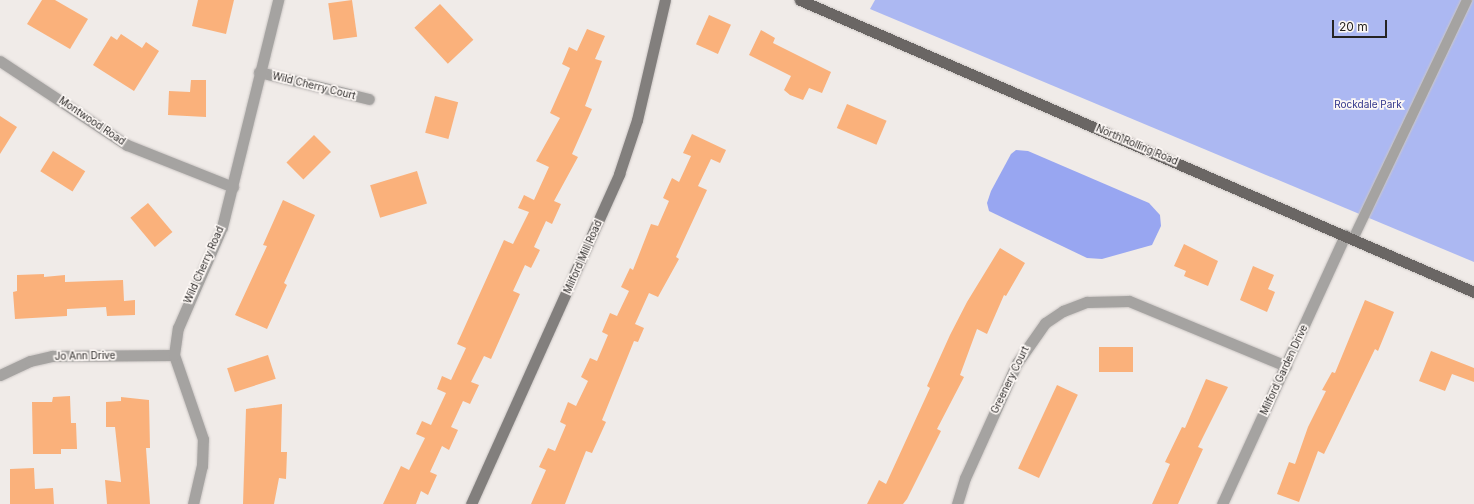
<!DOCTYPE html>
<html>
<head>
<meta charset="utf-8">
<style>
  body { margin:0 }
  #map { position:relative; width:1474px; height:504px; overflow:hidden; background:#f0ebe8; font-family:Inter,sans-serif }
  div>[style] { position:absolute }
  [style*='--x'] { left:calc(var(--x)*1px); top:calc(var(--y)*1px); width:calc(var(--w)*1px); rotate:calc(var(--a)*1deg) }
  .green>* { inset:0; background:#acb8f2 }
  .water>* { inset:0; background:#98a6f1 }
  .building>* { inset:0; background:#fab17b; transform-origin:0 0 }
  .roads { filter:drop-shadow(0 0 1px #ccc7c5) drop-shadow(0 0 1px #ccc7c5) }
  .service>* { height:10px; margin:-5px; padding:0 5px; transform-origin:5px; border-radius:5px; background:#a5a3a1 }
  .minor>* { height:11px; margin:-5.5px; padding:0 5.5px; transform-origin:5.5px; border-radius:5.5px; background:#a5a3a1 }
  .secondary>* { height:11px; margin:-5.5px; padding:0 5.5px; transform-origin:5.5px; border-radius:5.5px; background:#827f7d }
  .primary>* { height:11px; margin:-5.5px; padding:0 5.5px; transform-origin:5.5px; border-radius:5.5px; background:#6a6664 }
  span { translate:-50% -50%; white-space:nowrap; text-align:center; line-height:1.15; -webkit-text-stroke:3.5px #fdf8f5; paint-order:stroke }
  .street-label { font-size:10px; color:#262423 }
  .park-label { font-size:10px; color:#30358b }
  .scale { position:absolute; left:1332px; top:20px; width:55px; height:18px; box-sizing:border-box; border:2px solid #262423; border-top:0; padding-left:5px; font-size:12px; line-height:14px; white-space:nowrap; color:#262423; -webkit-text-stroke:3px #fdf8f5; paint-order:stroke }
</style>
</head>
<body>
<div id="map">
  <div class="green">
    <i style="clip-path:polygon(875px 0,1474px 0,1474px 262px,870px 9px)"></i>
  </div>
  <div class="water">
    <i style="clip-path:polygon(1016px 150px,1028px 151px,1149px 203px,1160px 215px,1161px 226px,1152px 245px,1102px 259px,1087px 258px,989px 211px,987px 203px,991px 191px,1011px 154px)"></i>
  </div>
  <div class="building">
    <i style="clip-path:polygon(42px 0,55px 0,88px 19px,70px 49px,27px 24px)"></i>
    <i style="clip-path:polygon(198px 0,234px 0,226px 34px,192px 26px)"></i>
    <i style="left:352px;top:0;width:37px;height:24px;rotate:82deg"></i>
    <i style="left:440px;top:4px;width:49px;height:35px;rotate:47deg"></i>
    <i style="left:709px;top:15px;width:24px;height:32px;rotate:24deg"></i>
    <i style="clip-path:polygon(587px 29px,605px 36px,595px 59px,602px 61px,585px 106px,592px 109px,572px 154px,578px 157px,554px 201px,561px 204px,552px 224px,546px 221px,534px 247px,540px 250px,531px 268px,525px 265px,513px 291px,520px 294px,491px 359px,484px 356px,471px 382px,479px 385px,470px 404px,463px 401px,451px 427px,458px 430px,449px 450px,442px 446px,430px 472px,437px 475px,428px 495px,421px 491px,416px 504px,383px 504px,401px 466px,409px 470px,425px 438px,416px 434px,422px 421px,431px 425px,446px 393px,437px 389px,442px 376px,451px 380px,466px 348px,457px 344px,504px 240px,513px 244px,529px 212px,518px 208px,524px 195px,534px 200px,549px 167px,536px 161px,560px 118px,550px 113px,570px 68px,562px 64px,569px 47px,577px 51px)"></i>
    <i style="clip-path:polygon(761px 30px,775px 38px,773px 43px,831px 72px,822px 93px,809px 88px,803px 100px,790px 95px,784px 90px,791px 76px,749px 55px)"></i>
    <i style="clip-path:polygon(121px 34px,142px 48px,146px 42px,159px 51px,134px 91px,93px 65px,111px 36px,117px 40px)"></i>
    <i style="clip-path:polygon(191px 80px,206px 80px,206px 117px,168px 115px,169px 91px,190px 92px)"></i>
    <i style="left:435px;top:96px;width:24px;height:38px;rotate:15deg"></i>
    <i style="left:847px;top:104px;width:43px;height:26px;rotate:23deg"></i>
    <i style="clip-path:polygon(0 116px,17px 127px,0 154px)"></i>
    <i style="clip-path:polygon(692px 134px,726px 150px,720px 163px,711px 159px,698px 186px,707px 190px,676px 257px,679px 259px,658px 297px,649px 293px,635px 324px,644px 328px,638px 342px,634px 341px,602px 420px,606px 422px,592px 453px,586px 451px,565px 504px,531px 504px,546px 470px,539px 467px,548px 448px,555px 451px,566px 425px,560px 422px,568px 402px,576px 406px,588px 381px,581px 377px,590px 358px,597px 361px,608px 335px,602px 332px,610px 313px,617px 316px,629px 291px,621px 287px,630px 268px,633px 270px,651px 224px,658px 226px,669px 201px,663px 198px,672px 178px,679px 182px,691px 156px,683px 153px)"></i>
    <i style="left:314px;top:135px;width:24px;height:39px;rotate:45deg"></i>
    <i style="left:53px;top:151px;width:38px;height:24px;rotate:32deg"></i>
    <i style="left:417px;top:171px;width:34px;height:49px;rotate:73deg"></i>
    <i style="clip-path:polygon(283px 200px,315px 215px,284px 283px,287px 285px,267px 329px,235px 315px,267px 246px,263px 245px)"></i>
    <i style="left:148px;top:203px;width:38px;height:23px;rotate:50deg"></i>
    <i style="clip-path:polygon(1184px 244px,1218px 261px,1208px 286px,1184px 276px,1186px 271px,1174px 266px)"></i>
    <i style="clip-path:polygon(1000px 248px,1025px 263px,1006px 296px,1004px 295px,987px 334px,977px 329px,960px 375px,964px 377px,937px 429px,941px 431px,907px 499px,903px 504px,867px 504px,879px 480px,886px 484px,930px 388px,927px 386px,950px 335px,967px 302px)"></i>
    <i style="clip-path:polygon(1253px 266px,1274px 275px,1268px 289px,1275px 292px,1267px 312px,1240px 300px)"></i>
    <i style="clip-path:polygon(44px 274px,44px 277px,65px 275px,65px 282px,123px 280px,124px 301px,135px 300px,135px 315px,107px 316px,106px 307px,67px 309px,67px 316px,15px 319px,13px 292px,17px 291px,17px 275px)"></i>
    <i style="clip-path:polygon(1365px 300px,1394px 312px,1378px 351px,1375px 349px,1324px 454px,1318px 451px,1299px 502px,1277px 494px,1289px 462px,1295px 464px,1308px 427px,1326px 391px,1322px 390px,1332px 372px,1335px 373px)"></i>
    <i style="left:1133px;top:347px;width:25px;height:34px;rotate:90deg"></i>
    <i style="clip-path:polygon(1431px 351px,1474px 368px,1474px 382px,1452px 374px,1445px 391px,1419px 381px)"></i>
    <i style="left:268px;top:355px;width:25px;height:43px;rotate:72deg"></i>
    <i style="clip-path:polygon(1206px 379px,1228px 387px,1198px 447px,1203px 449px,1178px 504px,1152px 504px,1170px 464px,1165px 462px,1182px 427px,1185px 428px)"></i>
    <i style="left:1057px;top:385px;width:23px;height:92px;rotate:25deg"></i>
    <i style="clip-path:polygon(70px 396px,71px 423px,76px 423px,77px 449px,61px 449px,61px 454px,33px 454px,32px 402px,52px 402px,53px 397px)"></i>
    <i style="clip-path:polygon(121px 397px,149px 400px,150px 448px,146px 448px,150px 504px,107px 504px,105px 480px,121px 482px,115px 427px,106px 427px,106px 402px,121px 401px)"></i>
    <i style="clip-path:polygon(282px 404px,281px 452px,287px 452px,286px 479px,279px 478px,274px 504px,243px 504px,246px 409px)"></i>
    <i style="clip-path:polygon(34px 468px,35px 489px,53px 488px,54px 504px,10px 504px,10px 469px)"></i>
  </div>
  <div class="roads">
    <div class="service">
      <i style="--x:1353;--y:239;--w:265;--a:-64.5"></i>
    </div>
    <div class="minor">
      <i style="--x:0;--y:61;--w:152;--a:33.5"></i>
      <i style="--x:127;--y:145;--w:114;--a:21.6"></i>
      <i style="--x:259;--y:72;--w:113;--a:13.8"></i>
      <i style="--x:0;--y:375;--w:33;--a:-25"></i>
      <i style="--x:30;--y:361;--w:23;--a:-13"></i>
      <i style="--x:52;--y:356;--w:122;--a:-0.5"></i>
      <i style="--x:193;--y:504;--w:39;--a:-77"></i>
      <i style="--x:202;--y:466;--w:27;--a:-88"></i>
      <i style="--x:203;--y:439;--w:89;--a:-109"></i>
      <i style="--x:174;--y:355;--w:27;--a:-82"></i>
      <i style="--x:178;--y:328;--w:110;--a:-66.5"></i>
      <i style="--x:222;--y:227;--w:234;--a:-76.1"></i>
      <i style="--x:957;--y:504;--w:27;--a:-73"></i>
      <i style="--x:965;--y:478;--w:126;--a:-65.7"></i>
      <i style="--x:1017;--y:363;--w:49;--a:-55"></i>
      <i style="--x:1045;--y:323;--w:22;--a:-34"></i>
      <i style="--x:1063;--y:311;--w:26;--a:-21"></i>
      <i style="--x:1087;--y:302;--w:42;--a:-1.4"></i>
      <i style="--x:1129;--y:301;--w:170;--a:22.5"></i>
      <i style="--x:1222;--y:504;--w:296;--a:-65.4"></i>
    </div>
    <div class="secondary">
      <i style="--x:471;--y:504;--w:362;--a:-65.8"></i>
      <i style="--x:619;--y:174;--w:57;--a:-71.6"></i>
      <i style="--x:637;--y:120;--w:123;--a:-76.9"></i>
    </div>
    <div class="primary">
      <i style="--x:800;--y:0;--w:735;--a:23.42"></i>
    </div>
  </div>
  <div class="street-label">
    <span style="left:314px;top:86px;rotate:14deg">Wild Cherry Court</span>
    <span style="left:92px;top:121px;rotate:34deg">Montwood Road</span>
    <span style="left:1137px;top:145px;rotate:23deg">North Rolling Road</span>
    <span style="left:583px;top:257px;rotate:-66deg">Milford Mill Road</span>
    <span style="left:204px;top:265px;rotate:-66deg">Wild Cherry Road</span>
    <span style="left:85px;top:356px;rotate:-1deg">Jo Ann Drive</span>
    <span style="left:1284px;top:370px;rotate:-65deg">Milford Garden Drive</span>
    <span style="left:1010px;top:380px;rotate:-64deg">Greenery Court</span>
  </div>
  <div class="park-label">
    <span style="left:1368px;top:105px">Rockdale Park</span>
  </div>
  <div class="scale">20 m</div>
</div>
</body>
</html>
